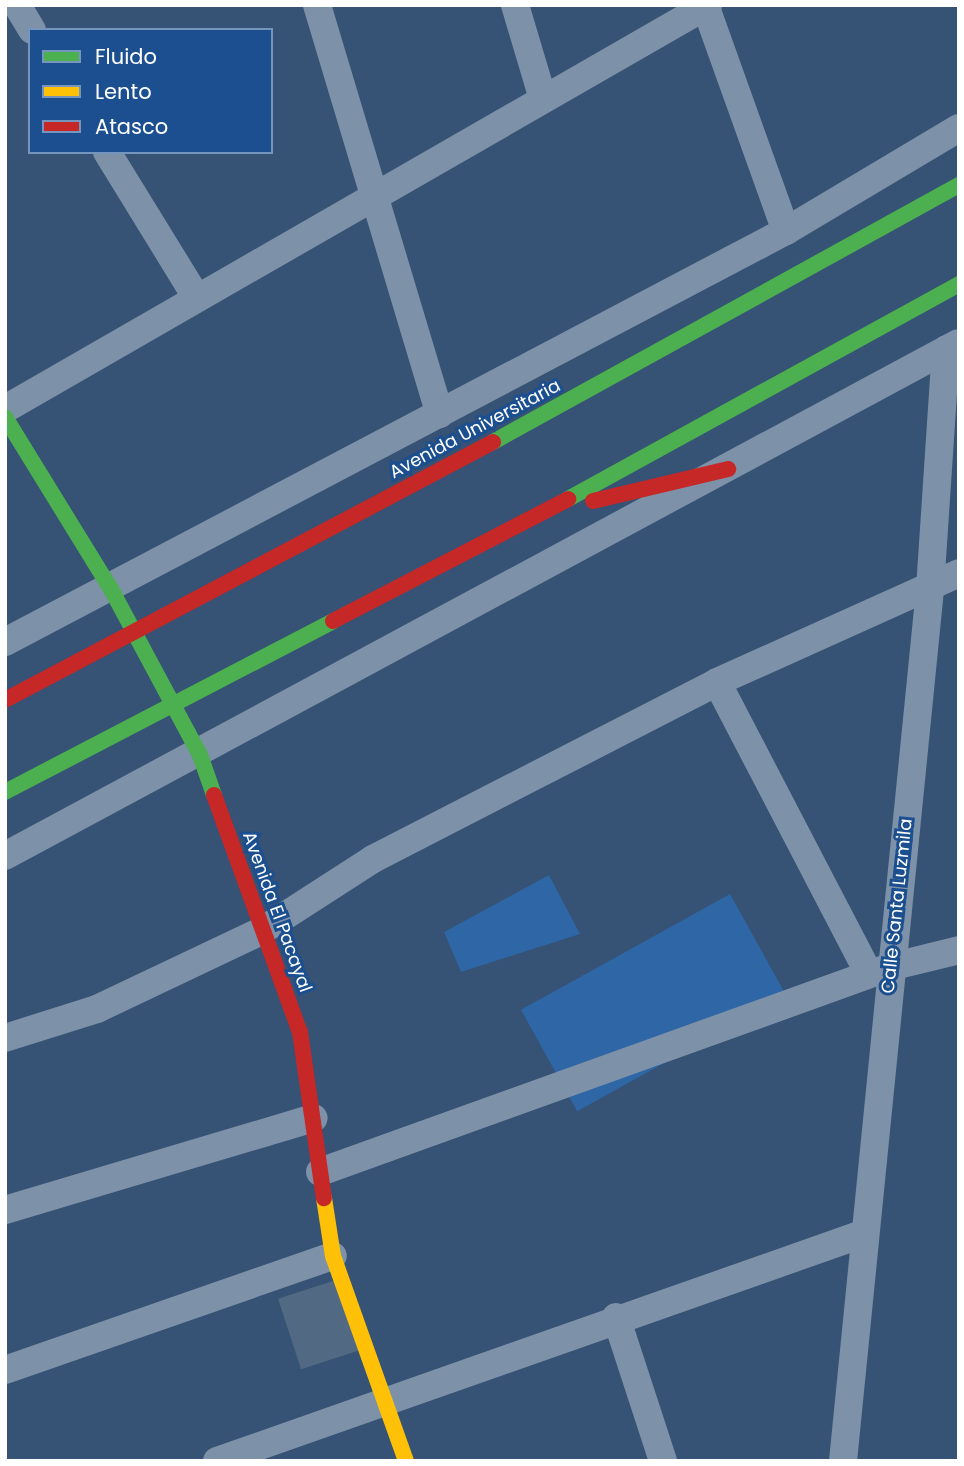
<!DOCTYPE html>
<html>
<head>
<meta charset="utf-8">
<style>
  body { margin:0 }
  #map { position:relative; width:964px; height:1466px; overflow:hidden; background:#365274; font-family:Poppins,sans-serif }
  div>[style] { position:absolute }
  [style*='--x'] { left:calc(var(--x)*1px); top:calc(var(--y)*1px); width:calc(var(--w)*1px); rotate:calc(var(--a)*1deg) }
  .green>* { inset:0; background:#2f66a5; transform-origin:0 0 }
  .building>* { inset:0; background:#526984; transform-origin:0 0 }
  .street>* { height:28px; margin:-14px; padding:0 14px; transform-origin:14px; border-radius:14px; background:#7d92a8 }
  .fast>* { height:16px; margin:-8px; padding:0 8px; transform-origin:8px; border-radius:8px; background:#4caf50 }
  .slow>* { height:16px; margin:-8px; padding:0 8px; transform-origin:8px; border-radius:8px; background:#ffc107 }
  .jam>* { height:16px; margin:-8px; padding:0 8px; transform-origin:8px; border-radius:8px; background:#c62828 }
  span { translate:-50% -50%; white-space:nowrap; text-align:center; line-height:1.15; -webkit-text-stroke:6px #1b4f8f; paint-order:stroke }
  .street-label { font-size:18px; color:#fff }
  .frame { position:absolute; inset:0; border:7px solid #fff; pointer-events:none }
  .legend { position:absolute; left:28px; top:28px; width:245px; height:126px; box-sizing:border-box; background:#1b4f8f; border:2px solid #7695bc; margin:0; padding:9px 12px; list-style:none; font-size:21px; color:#fff }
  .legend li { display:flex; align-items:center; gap:14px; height:35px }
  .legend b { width:35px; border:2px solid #7695bc }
</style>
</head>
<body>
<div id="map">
  <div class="green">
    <i style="clip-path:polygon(549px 875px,580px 934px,461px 972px,444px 932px)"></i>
    <i style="left:730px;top:894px;width:116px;height:239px;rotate:61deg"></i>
  </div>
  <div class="building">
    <i style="left:339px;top:1279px;width:74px;height:64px;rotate:72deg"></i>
  </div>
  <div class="street">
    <i style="--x:17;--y:5;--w:29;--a:59"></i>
    <i style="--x:317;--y:5;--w:427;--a:73.3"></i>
    <i style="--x:515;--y:5;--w:98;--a:73.4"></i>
    <i style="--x:705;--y:5;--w:240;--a:70.3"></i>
    <i style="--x:107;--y:152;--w:168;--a:58.4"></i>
    <i style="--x:5;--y:409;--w:811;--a:-29.89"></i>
    <i style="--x:5;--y:642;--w:883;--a:-27.76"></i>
    <i style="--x:786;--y:231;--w:201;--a:-30.8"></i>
    <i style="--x:717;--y:682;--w:329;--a:62.5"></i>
    <i style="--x:5;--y:856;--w:1082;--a:-28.29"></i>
    <i style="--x:5;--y:1038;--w:96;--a:-17.5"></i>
    <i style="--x:97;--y:1009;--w:184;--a:-25.4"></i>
    <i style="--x:263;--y:930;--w:131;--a:-32.8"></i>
    <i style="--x:373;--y:859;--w:387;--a:-27.2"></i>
    <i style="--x:717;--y:682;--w:265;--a:-24.2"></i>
    <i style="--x:320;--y:1172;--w:606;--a:-19.78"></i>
    <i style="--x:890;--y:967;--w:71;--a:-13.8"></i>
    <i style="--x:5;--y:1210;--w:322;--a:-16.6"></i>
    <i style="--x:616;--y:1317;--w:151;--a:71.9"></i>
    <i style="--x:5;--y:1370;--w:347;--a:-19.2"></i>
    <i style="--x:217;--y:1461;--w:687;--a:-19.38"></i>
    <i style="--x:843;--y:1461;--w:876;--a:-84.3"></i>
    <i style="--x:930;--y:589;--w:240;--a:-86.2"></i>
  </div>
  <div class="fast">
    <i style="--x:5;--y:417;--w:202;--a:58.4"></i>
    <i style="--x:111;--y:589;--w:188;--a:61.8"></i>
    <i style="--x:200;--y:755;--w:42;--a:70.7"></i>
    <i style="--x:493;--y:442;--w:532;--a:-28.88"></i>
    <i style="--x:568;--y:499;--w:446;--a:-28.8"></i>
    <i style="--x:5;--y:792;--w:370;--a:-27.5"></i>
  </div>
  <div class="slow">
    <i style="--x:324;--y:1198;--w:59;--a:81.2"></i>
    <i style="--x:333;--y:1256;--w:218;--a:70.4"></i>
  </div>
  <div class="jam">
    <i style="--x:593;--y:501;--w:139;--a:-13.3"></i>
    <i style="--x:333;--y:621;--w:265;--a:-27.4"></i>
    <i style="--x:5;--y:700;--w:552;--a:-27.86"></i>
    <i style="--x:214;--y:795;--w:252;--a:70.1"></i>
    <i style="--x:300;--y:1032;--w:168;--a:81.8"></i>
  </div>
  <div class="street-label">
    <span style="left:475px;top:429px;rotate:-28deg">Avenida Universitaria</span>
    <span style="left:897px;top:906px;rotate:-84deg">Calle Santa Luzmila</span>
    <span style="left:277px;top:912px;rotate:70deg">Avenida El Pacayal</span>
  </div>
  <div class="frame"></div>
  <ul class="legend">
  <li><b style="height:9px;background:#4caf50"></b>Fluido</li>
  <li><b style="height:9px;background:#ffc107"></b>Lento</li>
  <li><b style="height:9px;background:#c62828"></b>Atasco</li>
  </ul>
</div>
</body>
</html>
